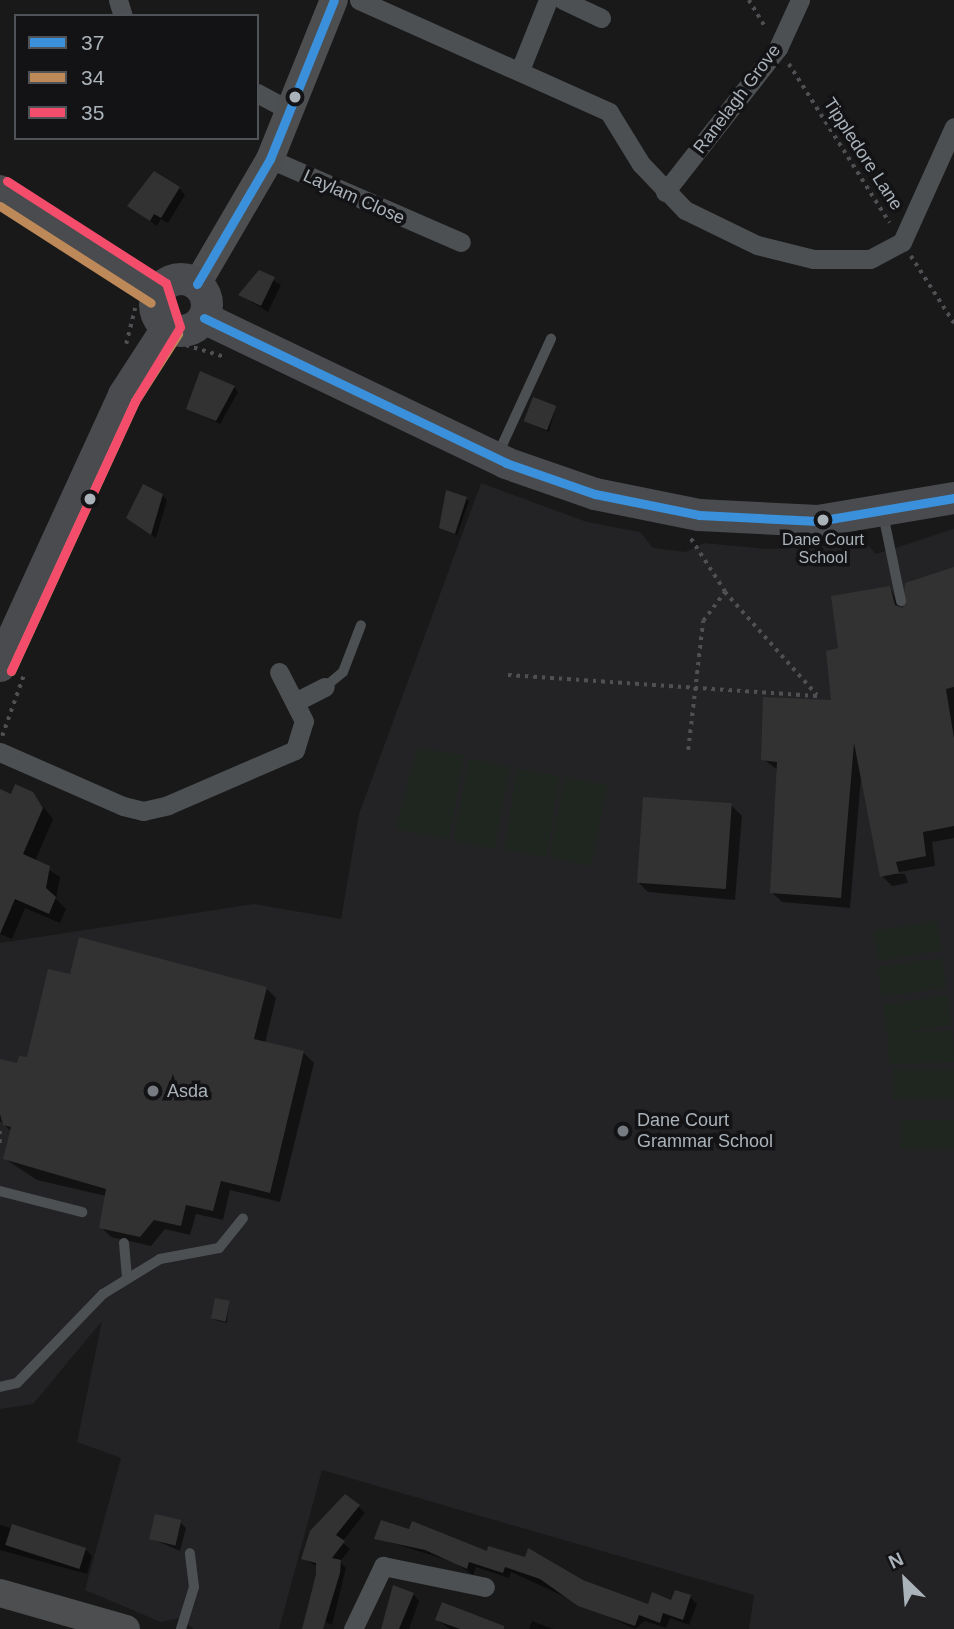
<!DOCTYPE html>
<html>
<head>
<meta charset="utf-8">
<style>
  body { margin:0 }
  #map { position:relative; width:954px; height:1629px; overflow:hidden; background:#191919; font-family:Arial,sans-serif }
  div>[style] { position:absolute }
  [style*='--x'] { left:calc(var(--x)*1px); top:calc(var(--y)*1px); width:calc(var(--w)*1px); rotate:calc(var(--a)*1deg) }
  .built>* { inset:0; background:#232325 }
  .green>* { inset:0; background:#1f261f; transform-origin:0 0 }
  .shadow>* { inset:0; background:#0007 }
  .building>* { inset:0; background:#323233; transform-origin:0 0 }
  .path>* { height:3.5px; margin-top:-1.75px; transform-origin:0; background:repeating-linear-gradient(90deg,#4f5054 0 3.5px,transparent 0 8.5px) }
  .lane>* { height:10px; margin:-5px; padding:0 5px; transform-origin:5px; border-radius:5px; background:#4d5052 }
  .street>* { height:19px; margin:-9.5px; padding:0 9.5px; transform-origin:9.5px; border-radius:9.5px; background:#4d5052 }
  .secondary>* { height:28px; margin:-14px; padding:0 14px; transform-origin:14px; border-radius:14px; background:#4c4e50 }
  .primary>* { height:32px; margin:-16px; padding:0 16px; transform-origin:16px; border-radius:16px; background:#4a4b4e }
  .primary>.ring { margin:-16px; padding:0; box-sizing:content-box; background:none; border:32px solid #4a4b4e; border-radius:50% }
  .bus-1>* { height:9px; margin:-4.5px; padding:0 4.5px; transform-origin:4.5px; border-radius:4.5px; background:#3a90db }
  .bus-2>* { height:9px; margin:-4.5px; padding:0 4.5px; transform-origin:4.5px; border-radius:4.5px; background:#be8959 }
  .bus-3>* { height:9px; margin:-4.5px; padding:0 4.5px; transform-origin:4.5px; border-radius:4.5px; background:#f44d6c }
  .dots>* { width:19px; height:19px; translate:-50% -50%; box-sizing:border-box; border:4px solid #131315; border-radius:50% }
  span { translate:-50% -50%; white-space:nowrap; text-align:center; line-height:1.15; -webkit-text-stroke:7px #131315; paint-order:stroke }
  .bus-label { font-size:16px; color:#aab2ba }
  .street-label { font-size:18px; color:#aab2ba }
  .poi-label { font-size:18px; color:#aab2ba }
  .left { translate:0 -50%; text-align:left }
  .legend { position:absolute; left:14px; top:14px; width:245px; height:126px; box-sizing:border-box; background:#131315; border:2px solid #4f5357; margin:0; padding:9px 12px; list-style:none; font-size:21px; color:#aab2ba }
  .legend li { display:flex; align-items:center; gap:14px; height:35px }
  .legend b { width:35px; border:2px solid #4f5357 }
  .north { position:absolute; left:870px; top:1545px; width:70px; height:70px; -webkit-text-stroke:5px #131315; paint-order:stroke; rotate:335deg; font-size:19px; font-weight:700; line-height:28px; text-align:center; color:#aab2ba }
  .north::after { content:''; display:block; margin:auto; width:24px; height:32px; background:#aab2ba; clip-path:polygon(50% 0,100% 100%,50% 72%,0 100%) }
</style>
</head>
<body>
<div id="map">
  <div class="built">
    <i style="clip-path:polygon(481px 483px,587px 522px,640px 532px,653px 548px,686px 552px,704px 543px,766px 549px,867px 544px,876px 554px,954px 529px,954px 1629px,749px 1629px,754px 1595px,322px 1470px,279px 1629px,194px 1629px,180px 1618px,161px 1622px,85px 1590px,121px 1458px,77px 1442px,102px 1321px,33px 1404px,0 1409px,0 943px,254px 904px,341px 919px,359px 814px)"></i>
  </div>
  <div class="green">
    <i style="clip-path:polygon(417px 748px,464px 755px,449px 839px,396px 829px)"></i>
    <i style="left:469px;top:759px;width:42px;height:83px;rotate:11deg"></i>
    <i style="left:517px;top:769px;width:43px;height:82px;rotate:9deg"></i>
    <i style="left:565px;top:777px;width:43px;height:82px;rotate:11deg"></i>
    <i style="left:937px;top:921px;width:30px;height:64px;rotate:81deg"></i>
    <i style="left:942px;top:958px;width:30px;height:65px;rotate:82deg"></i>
    <i style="left:947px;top:995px;width:30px;height:65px;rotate:81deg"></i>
    <i style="left:953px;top:1031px;width:31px;height:65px;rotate:88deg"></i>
    <i style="left:954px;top:1069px;width:30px;height:61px;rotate:90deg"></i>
    <i style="left:954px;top:1120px;width:29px;height:53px;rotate:90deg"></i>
  </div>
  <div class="shadow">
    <i style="clip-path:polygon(179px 188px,185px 195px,168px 223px,161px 219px,157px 226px,129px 206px)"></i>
    <i style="clip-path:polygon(260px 272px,281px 285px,268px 312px,240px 295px)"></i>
    <i style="clip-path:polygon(234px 387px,238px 392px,220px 424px,188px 408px)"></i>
    <i style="clip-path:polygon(555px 408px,549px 432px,524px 421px)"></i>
    <i style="clip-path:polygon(448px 492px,469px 501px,457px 535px,441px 528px)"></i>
    <i style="clip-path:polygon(162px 495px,167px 500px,156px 538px,133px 522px)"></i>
    <i style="clip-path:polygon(954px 569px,954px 838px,932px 842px,935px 866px,887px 874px,905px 874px,908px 883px,892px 886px,882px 876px,861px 778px,850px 908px,782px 902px,771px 892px,778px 770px,763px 759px,833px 702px,840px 649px,890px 588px,904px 613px)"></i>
    <i style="clip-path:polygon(32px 793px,53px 819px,35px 861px,60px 877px,56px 899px,66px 909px,60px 923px,25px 908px,12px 939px,0 934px,0 802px)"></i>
    <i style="clip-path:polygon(732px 806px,742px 816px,735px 900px,648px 892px,638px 882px)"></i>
    <i style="clip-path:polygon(72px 976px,266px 988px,276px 998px,265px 1043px,304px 1053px,314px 1063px,280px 1202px,230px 1190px,223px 1220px,196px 1214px,190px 1235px,165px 1229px,151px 1246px,111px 1237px,101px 1227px,106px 1196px,37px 1180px,5px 1159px,11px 1131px,0 1121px,0 1060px,19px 1065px,29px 1060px)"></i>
    <i style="clip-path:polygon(229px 1303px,227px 1323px,215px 1320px,212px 1318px)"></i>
    <i style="clip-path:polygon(359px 1507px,365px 1513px,342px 1542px,350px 1549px,340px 1562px,346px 1568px,332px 1625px,306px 1613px,318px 1567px,303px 1558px)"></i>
    <i style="clip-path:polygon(180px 1522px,186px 1528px,180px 1551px,150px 1538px)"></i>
    <i style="clip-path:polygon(0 1525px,85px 1549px,92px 1556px,87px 1574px,0 1550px)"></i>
    <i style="clip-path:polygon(376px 1538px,488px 1553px,649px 1606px,690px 1597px,697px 1604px,689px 1625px,670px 1618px,666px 1628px,645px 1621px,635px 1629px,511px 1572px,509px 1578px,476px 1567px,473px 1575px,454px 1562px)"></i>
    <i style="clip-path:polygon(413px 1594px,419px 1601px,409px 1629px,383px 1629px)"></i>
    <i style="clip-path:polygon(437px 1620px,491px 1629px,450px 1629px)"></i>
    <i style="clip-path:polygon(532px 1621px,553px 1629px,529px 1629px)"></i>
  </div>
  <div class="building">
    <i style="clip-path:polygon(154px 171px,180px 187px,161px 218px,154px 214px,150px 221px,127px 206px)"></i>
    <i style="clip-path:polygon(259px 270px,275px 277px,261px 306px,238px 295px)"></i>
    <i style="clip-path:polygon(200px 371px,235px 386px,216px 421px,186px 409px)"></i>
    <i style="left:533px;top:397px;width:25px;height:26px;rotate:21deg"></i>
    <i style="clip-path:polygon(143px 484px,163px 494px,151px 535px,126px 518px)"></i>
    <i style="clip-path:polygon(446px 490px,467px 497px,455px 534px,439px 528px)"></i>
    <i style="clip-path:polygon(954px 567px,954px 687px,946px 689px,954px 738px,954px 826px,923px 832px,926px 856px,896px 862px,899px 873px,880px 877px,854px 743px,841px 898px,770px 893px,777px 762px,761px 760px,763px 697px,831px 700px,826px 651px,838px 648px,831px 596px,890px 586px,895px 605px,903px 608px,905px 583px)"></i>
    <i style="clip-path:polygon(15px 784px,33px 792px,43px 808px,23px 854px,50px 866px,46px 888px,56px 897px,49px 914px,15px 899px,0 934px,0 789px,11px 794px)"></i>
    <i style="left:643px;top:797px;width:89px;height:86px;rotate:4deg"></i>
    <i style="clip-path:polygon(79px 937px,267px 987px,254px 1039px,304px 1051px,270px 1193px,221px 1181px,213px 1211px,186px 1205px,181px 1226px,154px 1220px,140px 1237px,99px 1228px,106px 1189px,3px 1159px,11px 1127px,3px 1125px,0 1114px,0 1059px,17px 1063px,19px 1056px,27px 1057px,48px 969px,70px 974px)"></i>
    <i style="left:215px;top:1298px;width:15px;height:21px;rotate:11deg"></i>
    <i style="clip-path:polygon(345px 1494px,360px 1505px,336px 1535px,345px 1541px,332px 1558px,341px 1560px,340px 1573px,323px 1629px,302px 1629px,316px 1574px,316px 1563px,301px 1559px,310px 1531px)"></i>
    <i style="left:155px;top:1514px;width:27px;height:26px;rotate:13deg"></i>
    <i style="clip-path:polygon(381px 1520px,409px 1529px,412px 1521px,487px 1551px,488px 1546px,525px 1557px,528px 1548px,583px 1580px,648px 1604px,652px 1592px,671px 1600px,675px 1590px,691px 1595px,683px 1620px,663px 1613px,660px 1623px,639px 1615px,635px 1626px,578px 1606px,540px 1579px,505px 1567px,503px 1573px,469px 1562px,467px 1569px,425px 1550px,374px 1539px)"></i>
    <i style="left:12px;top:1524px;width:78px;height:22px;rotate:18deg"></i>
    <i style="clip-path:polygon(393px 1585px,414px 1593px,399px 1629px,381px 1629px)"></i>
    <i style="clip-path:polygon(442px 1602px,504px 1626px,504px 1629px,460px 1629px,435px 1620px)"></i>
  </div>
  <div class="path">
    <i style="--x:749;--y:0;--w:33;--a:59"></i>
    <i style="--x:789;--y:64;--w:188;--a:57.6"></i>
    <i style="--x:911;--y:256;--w:80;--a:57.3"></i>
    <i style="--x:126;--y:344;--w:37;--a:-76"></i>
    <i style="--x:186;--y:345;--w:41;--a:17.1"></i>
    <i style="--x:725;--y:592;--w:138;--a:48.2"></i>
    <i style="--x:508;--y:675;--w:312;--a:3.9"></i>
    <i style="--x:2;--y:736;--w:63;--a:-70.4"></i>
    <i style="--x:688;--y:750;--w:130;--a:-83.4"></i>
    <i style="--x:703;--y:621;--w:36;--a:-53"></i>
    <i style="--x:725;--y:592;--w:64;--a:-122.9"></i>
    <i style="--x:0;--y:1131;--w:13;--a:90"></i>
  </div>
  <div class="lane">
    <i style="--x:498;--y:454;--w:127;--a:-65.3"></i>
    <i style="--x:883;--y:514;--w:89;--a:78.3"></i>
    <i style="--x:325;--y:687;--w:23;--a:-40"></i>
    <i style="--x:343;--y:672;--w:50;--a:-69"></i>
    <i style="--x:0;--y:1191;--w:85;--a:14.4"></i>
    <i style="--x:124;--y:1243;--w:35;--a:85"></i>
    <i style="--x:0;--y:1387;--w:17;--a:-13"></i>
    <i style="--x:17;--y:1383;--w:124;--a:-46"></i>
    <i style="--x:103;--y:1294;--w:67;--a:-31.6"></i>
    <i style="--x:160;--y:1259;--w:60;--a:-10.6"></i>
    <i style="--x:219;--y:1248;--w:38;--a:-51"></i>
    <i style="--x:181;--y:1629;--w:44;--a:-72.8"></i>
    <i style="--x:194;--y:1587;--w:34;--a:-97"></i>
  </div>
  <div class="street">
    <i style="--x:118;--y:0;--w:17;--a:73"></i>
    <i style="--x:359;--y:0;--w:274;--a:24.1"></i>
    <i style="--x:609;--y:112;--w:61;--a:58.4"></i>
    <i style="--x:641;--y:164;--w:64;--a:46.3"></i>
    <i style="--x:685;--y:210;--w:80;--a:25.9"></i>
    <i style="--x:757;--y:245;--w:58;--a:14"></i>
    <i style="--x:813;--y:259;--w:57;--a:0"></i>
    <i style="--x:870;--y:259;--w:36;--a:-28"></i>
    <i style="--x:902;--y:242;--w:126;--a:-65.7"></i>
    <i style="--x:563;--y:0;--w:42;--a:25.3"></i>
    <i style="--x:520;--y:70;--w:75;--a:-68.2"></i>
    <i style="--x:257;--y:93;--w:40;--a:28"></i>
    <i style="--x:270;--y:159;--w:208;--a:23.5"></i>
    <i style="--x:665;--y:192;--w:183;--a:-51.9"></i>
    <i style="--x:778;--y:48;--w:53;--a:-65.4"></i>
    <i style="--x:297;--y:701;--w:31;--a:-27"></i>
    <i style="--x:0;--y:752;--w:134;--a:23.7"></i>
    <i style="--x:123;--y:806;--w:21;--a:14"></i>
    <i style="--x:143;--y:811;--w:26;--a:-13"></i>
    <i style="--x:168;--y:805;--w:138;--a:-23.4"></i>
    <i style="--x:295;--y:750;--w:30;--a:-73"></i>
    <i style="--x:304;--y:721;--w:55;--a:-117"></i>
    <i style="--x:353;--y:1629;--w:70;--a:-64.5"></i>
    <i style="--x:383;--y:1566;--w:104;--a:11.6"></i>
  </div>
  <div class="secondary">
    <i style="--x:197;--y:284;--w:145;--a:-59.7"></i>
    <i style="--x:270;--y:159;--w:171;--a:-68.1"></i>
    <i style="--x:0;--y:1593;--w:131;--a:15.9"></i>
  </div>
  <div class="primary">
    <i style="--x:0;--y:191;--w:188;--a:32.8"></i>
    <i class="ring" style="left:155px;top:279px;width:20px;height:20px"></i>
    <i style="--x:204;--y:318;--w:335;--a:25.6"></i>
    <i style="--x:506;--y:463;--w:94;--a:19.2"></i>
    <i style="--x:595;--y:494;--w:106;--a:11.4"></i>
    <i style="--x:699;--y:515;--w:119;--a:2.9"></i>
    <i style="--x:818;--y:521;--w:138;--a:-9.6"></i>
    <i style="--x:0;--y:666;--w:298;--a:-65.4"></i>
    <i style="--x:124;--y:395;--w:81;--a:-57.1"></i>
  </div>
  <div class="bus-1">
    <i style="--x:197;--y:284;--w:145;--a:-59.7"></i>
    <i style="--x:270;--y:159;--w:171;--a:-68.1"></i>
    <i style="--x:204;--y:318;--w:335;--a:25.6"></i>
    <i style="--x:506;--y:463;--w:94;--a:19.2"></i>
    <i style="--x:595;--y:494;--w:106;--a:11.4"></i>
    <i style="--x:699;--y:515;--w:119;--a:2.9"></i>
    <i style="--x:818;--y:521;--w:138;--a:-9.6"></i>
  </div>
  <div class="bus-2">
    <i style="--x:0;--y:206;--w:179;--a:32.7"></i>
    <i style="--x:11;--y:671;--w:297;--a:-65.3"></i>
    <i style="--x:135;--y:401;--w:80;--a:-57.3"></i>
  </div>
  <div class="bus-3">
    <i style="--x:7;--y:181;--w:189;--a:32.7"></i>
    <i style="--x:166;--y:283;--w:46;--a:72.3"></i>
    <i style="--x:180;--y:327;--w:87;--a:121.3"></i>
    <i style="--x:135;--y:401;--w:297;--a:114.7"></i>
  </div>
  <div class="dots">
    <i style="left:295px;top:97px;background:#aab2ba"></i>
    <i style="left:90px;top:499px;background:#aab2ba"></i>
    <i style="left:823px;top:520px;background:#aab2ba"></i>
    <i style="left:153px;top:1091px;background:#777c82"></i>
    <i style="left:623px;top:1131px;background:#777c82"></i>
  </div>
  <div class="bus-label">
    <span style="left:823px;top:549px">Dane Court<br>School</span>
  </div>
  <div class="street-label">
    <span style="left:737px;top:99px;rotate:-53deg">Ranelagh Grove</span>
    <span style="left:863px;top:154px;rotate:57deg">Tippledore Lane</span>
    <span style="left:354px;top:197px;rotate:24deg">Laylam Close</span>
  </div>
  <div class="poi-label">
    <span class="left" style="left:167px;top:1091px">Asda</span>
    <span class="left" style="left:637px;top:1131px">Dane Court<br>Grammar School</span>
  </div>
  <ul class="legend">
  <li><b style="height:9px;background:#3a90db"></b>37</li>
  <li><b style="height:9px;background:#be8959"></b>34</li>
  <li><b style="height:9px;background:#f44d6c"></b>35</li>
  </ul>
  <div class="north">N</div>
</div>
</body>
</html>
